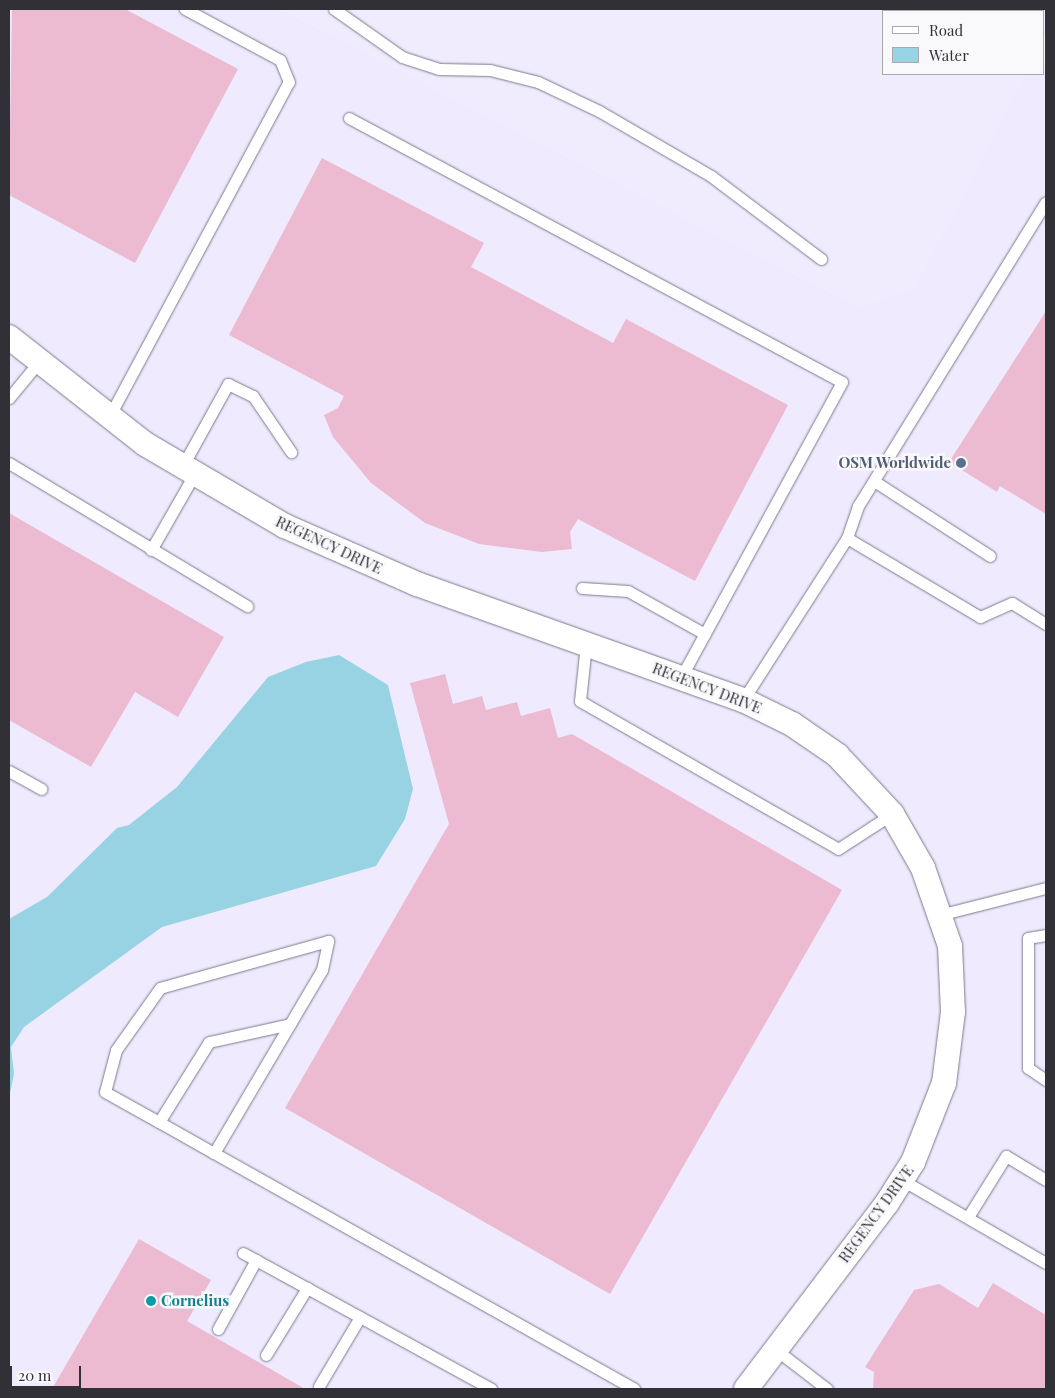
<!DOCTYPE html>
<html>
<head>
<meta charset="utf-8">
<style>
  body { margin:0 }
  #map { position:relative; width:1055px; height:1398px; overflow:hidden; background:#f9f9fc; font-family:"Playfair Display",serif }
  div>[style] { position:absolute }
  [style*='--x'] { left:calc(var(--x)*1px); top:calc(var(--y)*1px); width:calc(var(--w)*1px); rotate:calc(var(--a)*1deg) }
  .built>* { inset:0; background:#efeafe }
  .education>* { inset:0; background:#f0ecfe }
  .water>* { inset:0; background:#98d3e3 }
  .building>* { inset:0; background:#ecbad1 }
  .roads { filter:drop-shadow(0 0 1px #7d7a89) drop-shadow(0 0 1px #7d7a89) }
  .lane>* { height:11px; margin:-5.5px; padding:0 5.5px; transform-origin:5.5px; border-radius:5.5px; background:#fff }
  .street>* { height:24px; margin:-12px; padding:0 12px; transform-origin:12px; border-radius:12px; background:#fff }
  .dots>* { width:14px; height:14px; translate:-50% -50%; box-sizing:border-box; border:2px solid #f9f9fc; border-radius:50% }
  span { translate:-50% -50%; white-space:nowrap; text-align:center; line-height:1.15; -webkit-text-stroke:5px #f9f9fc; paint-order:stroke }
  .service-label { font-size:15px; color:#4e5e75; font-weight:700 }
  .right { translate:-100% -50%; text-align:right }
  .street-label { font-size:15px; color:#323037 }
  .culture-label { font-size:15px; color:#0d838f; font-weight:700 }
  .left { translate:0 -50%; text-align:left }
  .frame { position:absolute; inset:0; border:10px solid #323037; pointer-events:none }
  .legend { position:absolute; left:882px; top:10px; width:162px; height:65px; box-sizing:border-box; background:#f9f9fc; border:1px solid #a9a9ad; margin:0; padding:6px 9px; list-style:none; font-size:15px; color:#323037 }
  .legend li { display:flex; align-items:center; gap:10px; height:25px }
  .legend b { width:25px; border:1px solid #a9a9ad }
  .scale { position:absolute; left:10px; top:1366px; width:71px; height:22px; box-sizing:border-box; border:2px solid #323037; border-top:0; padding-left:6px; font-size:15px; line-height:18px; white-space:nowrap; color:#323037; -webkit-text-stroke:4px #f9f9fc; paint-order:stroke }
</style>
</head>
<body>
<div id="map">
  <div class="built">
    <i style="clip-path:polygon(9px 9px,282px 9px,857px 306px,914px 287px,1025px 74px,1044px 74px,1046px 33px,1046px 1389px,9px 1389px)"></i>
  </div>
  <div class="education">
    <i style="clip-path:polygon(282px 9px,1046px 9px,1046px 33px,1044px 37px,1044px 11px,884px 11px,884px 74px,1025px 74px,914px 287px,857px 306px)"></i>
  </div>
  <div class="water">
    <i style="clip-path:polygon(339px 655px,388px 685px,413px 789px,405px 819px,376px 866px,162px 927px,24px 1027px,11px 1047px,14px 1074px,9px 1098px,9px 919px,47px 897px,117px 828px,129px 825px,177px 787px,268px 677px,306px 662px)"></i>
  </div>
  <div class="building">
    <i style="clip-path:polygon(12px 9px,125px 9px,238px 69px,135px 263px,9px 195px)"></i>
    <i style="clip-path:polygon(322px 158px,484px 243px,471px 267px,613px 343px,626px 319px,788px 405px,695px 581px,578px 519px,570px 532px,572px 549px,542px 552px,479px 544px,425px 523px,371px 483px,333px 437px,324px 415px,338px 408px,344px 396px,229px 335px)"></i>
    <i style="clip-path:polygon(1046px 311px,1046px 514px,1000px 486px,997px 492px,949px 462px)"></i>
    <i style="clip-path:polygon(9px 513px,224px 637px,178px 717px,135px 692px,91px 767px,9px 720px)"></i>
    <i style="clip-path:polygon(445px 674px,453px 704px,482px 696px,486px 710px,517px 702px,521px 716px,550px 708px,558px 738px,572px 734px,842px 890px,610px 1294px,285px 1108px,449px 824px,410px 683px)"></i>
    <i style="clip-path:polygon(139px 1239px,211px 1280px,187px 1321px,305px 1389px,52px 1389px)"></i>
    <i style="clip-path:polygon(993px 1283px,1046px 1315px,1046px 1389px,873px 1389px,874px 1372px,865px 1367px,914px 1290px,939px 1284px,978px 1308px)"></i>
  </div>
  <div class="roads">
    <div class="lane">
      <i style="--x:334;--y:9;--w:83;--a:35.2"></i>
      <i style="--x:402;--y:57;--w:39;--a:18"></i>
      <i style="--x:439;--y:69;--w:51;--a:1.1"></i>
      <i style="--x:490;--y:70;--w:49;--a:14"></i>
      <i style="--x:538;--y:82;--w:68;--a:25.4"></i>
      <i style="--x:599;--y:111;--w:129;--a:30.1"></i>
      <i style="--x:711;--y:176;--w:138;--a:37"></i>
      <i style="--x:349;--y:118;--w:559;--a:28.17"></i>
      <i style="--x:842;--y:382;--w:336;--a:118.6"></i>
      <i style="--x:9;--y:398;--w:45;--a:-50.4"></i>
      <i style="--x:109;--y:417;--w:380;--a:-61.8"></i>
      <i style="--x:289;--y:82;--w:24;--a:-112"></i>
      <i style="--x:280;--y:60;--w:108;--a:-151.8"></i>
      <i style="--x:9;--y:463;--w:278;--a:31"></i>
      <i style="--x:182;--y:467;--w:95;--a:-61"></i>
      <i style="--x:228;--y:384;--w:28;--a:26"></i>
      <i style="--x:253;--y:396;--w:68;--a:55.8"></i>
      <i style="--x:874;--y:481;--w:138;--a:32.9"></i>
      <i style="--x:847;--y:538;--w:34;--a:-71"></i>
      <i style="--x:858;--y:506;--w:357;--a:-58.3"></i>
      <i style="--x:151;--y:550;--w:86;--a:-60.2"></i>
      <i style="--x:582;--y:588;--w:46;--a:3.7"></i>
      <i style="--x:628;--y:591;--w:88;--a:29.2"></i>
      <i style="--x:586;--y:644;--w:57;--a:96"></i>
      <i style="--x:580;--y:701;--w:297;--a:29.8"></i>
      <i style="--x:838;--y:849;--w:64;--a:-32.9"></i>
      <i style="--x:743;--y:700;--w:193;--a:-57.3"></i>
      <i style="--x:847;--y:538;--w:155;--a:30.7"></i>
      <i style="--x:980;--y:617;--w:35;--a:-24"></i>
      <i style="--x:1012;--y:603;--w:40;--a:32"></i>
      <i style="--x:9;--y:771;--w:37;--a:29"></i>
      <i style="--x:939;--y:915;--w:110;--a:-14.2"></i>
      <i style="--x:1046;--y:935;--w:18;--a:171"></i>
      <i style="--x:1028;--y:938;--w:130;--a:90"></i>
      <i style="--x:1028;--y:1068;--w:22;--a:34"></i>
      <i style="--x:159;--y:1122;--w:94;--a:-58"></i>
      <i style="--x:209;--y:1042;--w:83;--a:-12.5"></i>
      <i style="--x:214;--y:1153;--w:212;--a:-59.5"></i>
      <i style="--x:322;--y:970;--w:30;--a:-78"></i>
      <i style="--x:328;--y:941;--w:174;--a:164.4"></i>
      <i style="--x:160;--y:988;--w:76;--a:125.4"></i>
      <i style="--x:116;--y:1050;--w:43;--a:104.7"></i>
      <i style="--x:105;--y:1092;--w:62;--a:29.1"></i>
      <i style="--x:159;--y:1122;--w:63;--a:29.4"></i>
      <i style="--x:214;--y:1153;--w:482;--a:29.3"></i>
      <i style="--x:902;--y:1180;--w:166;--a:30"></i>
      <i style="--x:968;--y:1217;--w:72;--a:-58.1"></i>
      <i style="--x:1006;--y:1156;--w:47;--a:31"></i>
      <i style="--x:243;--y:1253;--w:283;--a:28.7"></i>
      <i style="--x:218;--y:1329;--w:79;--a:-61.2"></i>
      <i style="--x:775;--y:1349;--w:66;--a:37.6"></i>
      <i style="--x:266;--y:1355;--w:79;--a:-58.5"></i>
      <i style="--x:319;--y:1386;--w:80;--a:-59.3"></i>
    </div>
    <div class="street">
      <i style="--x:9;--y:337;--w:173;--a:38.2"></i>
      <i style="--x:145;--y:444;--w:162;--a:30.4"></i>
      <i style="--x:285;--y:526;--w:144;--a:23.7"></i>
      <i style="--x:417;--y:584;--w:346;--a:19.6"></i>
      <i style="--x:743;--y:700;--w:55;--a:26.1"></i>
      <i style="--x:792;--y:724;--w:55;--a:34.6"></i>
      <i style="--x:837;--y:755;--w:81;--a:47"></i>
      <i style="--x:892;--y:814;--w:62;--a:60.1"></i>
      <i style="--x:923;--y:868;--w:83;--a:70.9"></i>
      <i style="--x:950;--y:946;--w:66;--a:87.4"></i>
      <i style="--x:953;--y:1012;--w:72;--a:97.2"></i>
      <i style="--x:944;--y:1083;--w:85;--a:111.4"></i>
      <i style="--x:913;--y:1162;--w:49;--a:122.4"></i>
      <i style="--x:887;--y:1203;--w:233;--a:127.2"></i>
    </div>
  </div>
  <div class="dots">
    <i style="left:961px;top:463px;background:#5c6f8a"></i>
    <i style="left:151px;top:1301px;background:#0f9aa8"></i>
  </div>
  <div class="service-label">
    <span class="right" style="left:951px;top:463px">OSM Worldwide</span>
  </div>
  <div class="street-label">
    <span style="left:329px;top:545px;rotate:25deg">REGENCY DRIVE</span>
    <span style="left:707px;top:688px;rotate:21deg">REGENCY DRIVE</span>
    <span style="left:876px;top:1214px;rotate:-54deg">REGENCY DRIVE</span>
  </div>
  <div class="culture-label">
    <span class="left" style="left:161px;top:1301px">Cornelius</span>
  </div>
  <div class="frame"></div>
  <ul class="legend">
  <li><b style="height:6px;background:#fff"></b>Road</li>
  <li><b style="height:14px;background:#98d3e3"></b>Water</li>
  </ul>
  <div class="scale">20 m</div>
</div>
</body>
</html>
